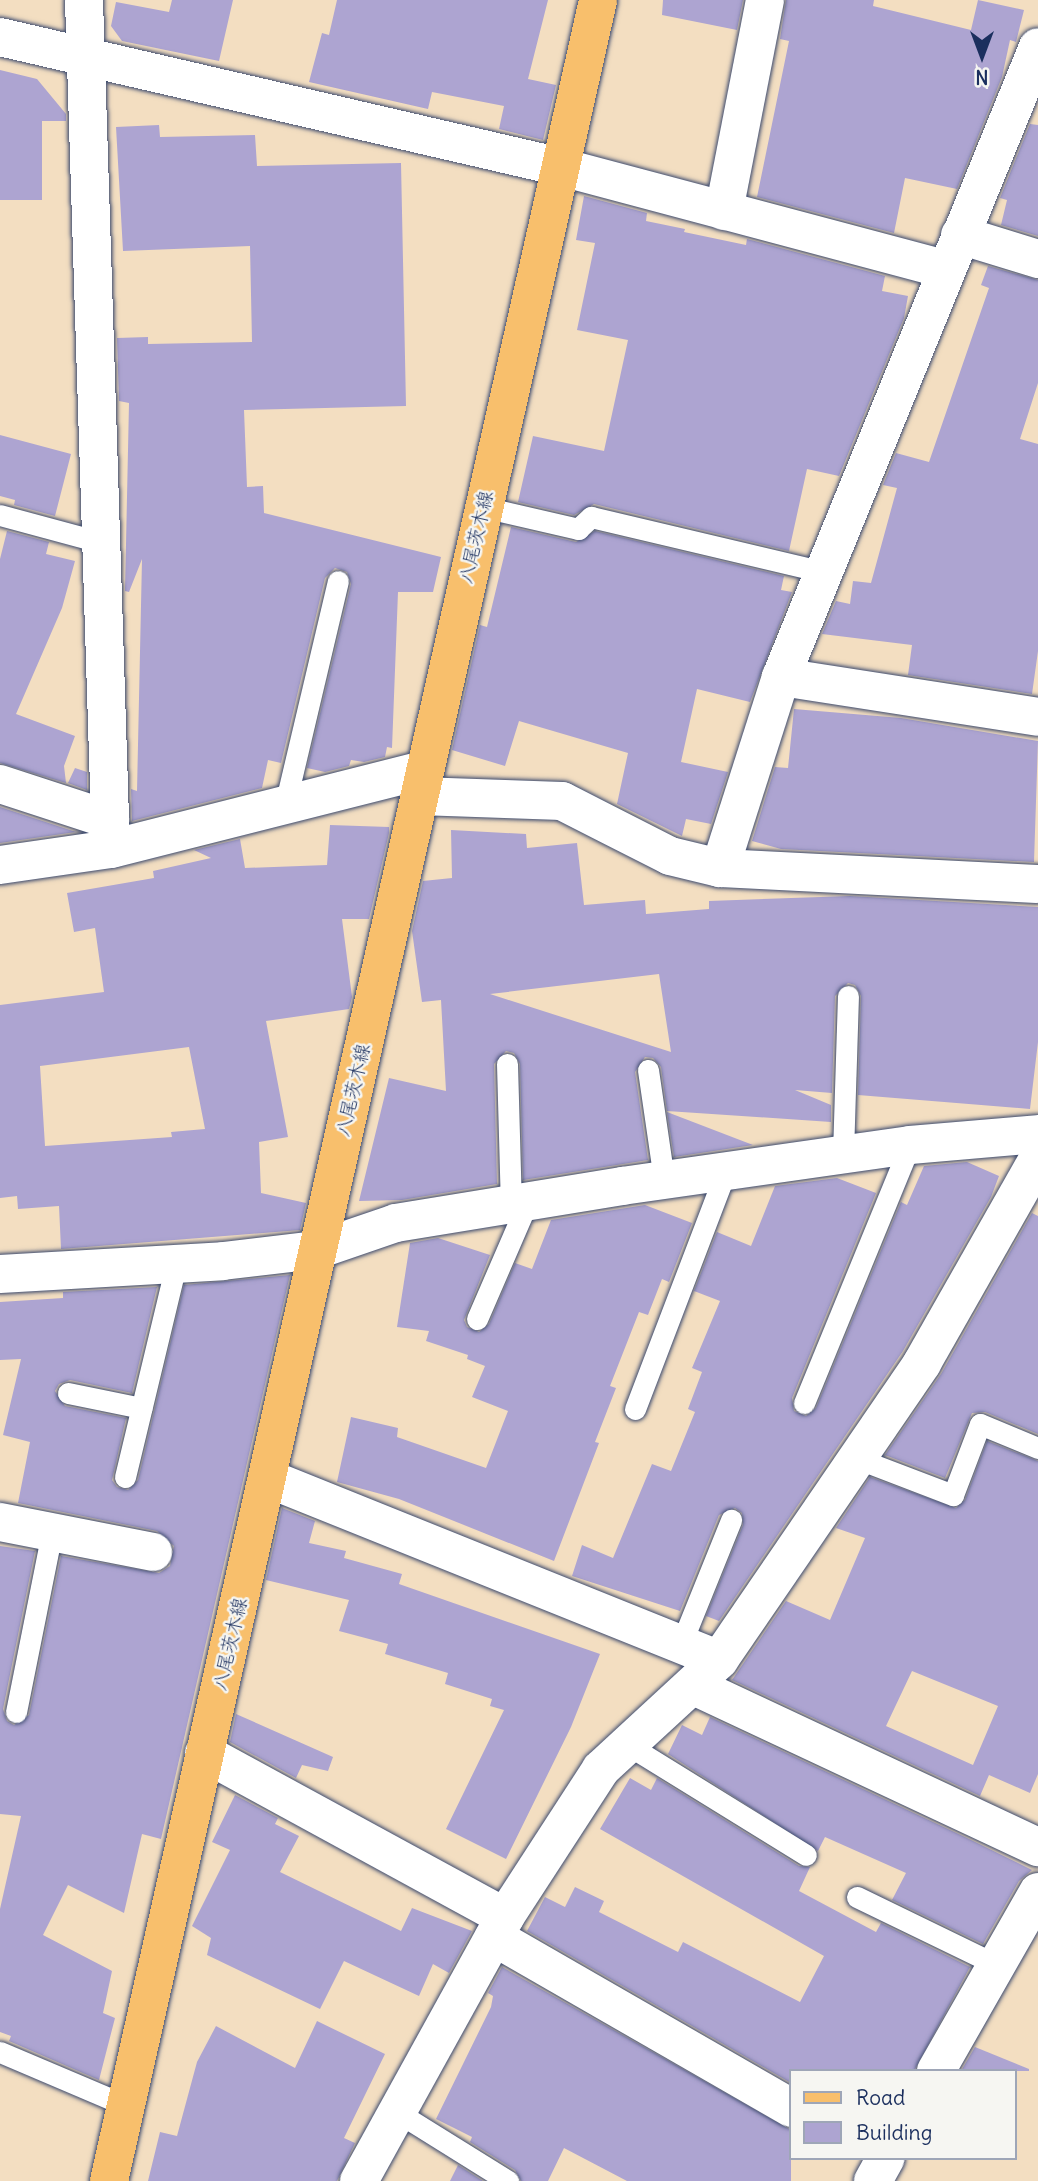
<!DOCTYPE html>
<html>
<head>
<meta charset="utf-8">
<style>
  body { margin:0 }
  #map { position:relative; width:1038px; height:2181px; overflow:hidden; background:#f3dec1; font-family:Delius,"Klee One",sans-serif }
  div>[style] { position:absolute }
  [style*='--x'] { left:calc(var(--x)*1px); top:calc(var(--y)*1px); width:calc(var(--w)*1px); rotate:calc(var(--a)*1deg) }
  .building>* { inset:0; background:#ada4d1 }
  .roads { filter:drop-shadow(0 0 2px #3b496d) drop-shadow(0 0 2px #3b496d) }
  .lane>* { height:21px; margin:-10.5px; padding:0 10.5px; transform-origin:10.5px; border-radius:10.5px; background:#fff }
  .street>* { height:38px; margin:-19px; padding:0 19px; transform-origin:19px; border-radius:19px; background:#fff }
  .primary>* { height:38px; margin:-19px; padding:0 19px; transform-origin:19px; border-radius:19px; background:#f8bf6c }
  span { translate:-50% -50%; white-space:nowrap; text-align:center; line-height:1.15; -webkit-text-stroke:5px #f6f6f2; paint-order:stroke }
  .street-label { font-size:19px; color:#1b2f5e }
  .legend { position:absolute; left:789px; top:2069px; width:228px; height:91px; box-sizing:border-box; background:#f6f6f2; border:2px solid #9ea6b7; margin:0; padding:9px 12px; list-style:none; font-size:21px; color:#1b2f5e }
  .legend li { display:flex; align-items:center; gap:14px; height:35px }
  .legend b { width:35px; border:2px solid #9ea6b7 }
  .north { position:absolute; left:947px; top:21px; width:70px; height:70px; -webkit-text-stroke:5px #f6f6f2; paint-order:stroke; rotate:180deg; font-size:19px; font-weight:700; line-height:28px; text-align:center; color:#1b2f5e }
  .north::after { content:''; display:block; margin:auto; width:24px; height:32px; background:#1b2f5e; clip-path:polygon(50% 0,100% 100%,50% 72%,0 100%) }
</style>
</head>
<body>
<div id="map">
  <div class="building">
    <i style="clip-path:polygon(172px 0,233px 0,219px 61px,122px 41px,111px 26px,116px 2px,169px 12px)"></i>
    <i style="clip-path:polygon(337px 0,548px 0,528px 79px,556px 85px,543px 140px,499px 129px,504px 106px,432px 92px,428px 109px,309px 82px,322px 33px,329px 35px)"></i>
    <i style="clip-path:polygon(663px 0,743px 0,737px 30px,662px 15px)"></i>
    <i style="clip-path:polygon(786px 0,874px 0,873px 6px,971px 30px,978px 0,1024px 10px,1016px 42px,1010px 40px,1002px 77px,957px 189px,905px 178px,894px 233px,757px 197px,789px 41px,780px 39px)"></i>
    <i style="clip-path:polygon(0 70px,37px 79px,66px 114px,66px 121px,42px 121px,42px 200px,0 200px)"></i>
    <i style="clip-path:polygon(1030px 124px,1038px 125px,1038px 236px,1001px 225px,1007px 200px,1000px 198px)"></i>
    <i style="clip-path:polygon(159px 125px,160px 137px,255px 135px,257px 166px,401px 163px,406px 406px,244px 410px,247px 487px,263px 486px,264px 513px,441px 557px,433px 592px,398px 592px,392px 748px,387px 747px,385px 757px,364px 762px,351px 760px,349px 766px,325px 772px,307px 768px,351px 584px,347px 572px,335px 568px,325px 578px,281px 763px,268px 760px,262px 788px,132px 821px,131px 789px,137px 791px,142px 559px,129px 592px,125px 591px,129px 403px,119px 401px,117px 338px,148px 337px,148px 344px,252px 342px,250px 246px,123px 251px,116px 127px)"></i>
    <i style="clip-path:polygon(584px 196px,647px 213px,646px 221px,685px 229px,684px 232px,746px 245px,747px 239px,885px 276px,882px 291px,908px 296px,904px 318px,839px 476px,807px 469px,789px 551px,594px 504px,574px 515px,518px 502px,533px 436px,604px 451px,628px 340px,577px 330px,595px 243px,576px 240px)"></i>
    <i style="clip-path:polygon(988px 266px,1038px 280px,1038px 383px,1020px 439px,1038px 444px,1038px 651px,1032px 694px,908px 675px,912px 645px,822px 634px,836px 601px,850px 604px,853px 581px,871px 583px,897px 488px,883px 485px,896px 453px,929px 462px,989px 288px,981px 285px)"></i>
    <i style="clip-path:polygon(0 435px,71px 454px,55px 516px,14px 505px,15px 500px,0 496px)"></i>
    <i style="clip-path:polygon(511px 527px,576px 542px,595px 531px,784px 576px,781px 590px,792px 592px,750px 702px,697px 689px,681px 762px,728px 772px,711px 824px,686px 819px,682px 836px,617px 804px,628px 753px,519px 721px,505px 766px,452px 750px,480px 625px,487px 627px)"></i>
    <i style="clip-path:polygon(7px 531px,49px 542px,46px 554px,75px 561px,62px 608px,16px 714px,75px 736px,64px 766px,66px 783px,0 763px,0 559px)"></i>
    <i style="clip-path:polygon(794px 709px,901px 718px,1038px 741px,1034px 862px,781px 849px,752px 841px,775px 767px,788px 768px)"></i>
    <i style="clip-path:polygon(75px 768px,87px 772px,87px 790px,68px 783px)"></i>
    <i style="clip-path:polygon(0 807px,76px 832px,0 843px)"></i>
    <i style="clip-path:polygon(evenodd,330px 825px,389px 827px,389px 833px,369px 919px,342px 919px,352px 997px,349px 1009px,266px 1021px,288px 1137px,259px 1142px,261px 1193px,306px 1203px,300px 1230px,61px 1249px,59px 1206px,18px 1209px,17px 1196px,0 1198px,0 1005px,104px 992px,95px 928px,74px 932px,67px 893px,154px 878px,153px 871px,211px 858px,194px 850px,240px 839px,245px 868px,327px 865px,330px 825px,189px 1047px,205px 1129px,171px 1132px,172px 1137px,45px 1146px,40px 1066px,189px 1047px)"></i>
    <i style="clip-path:polygon(evenodd,451px 830px,526px 834px,527px 848px,577px 843px,584px 905px,645px 900px,646px 914px,709px 909px,709px 901px,850px 896px,1038px 907px,1038px 1042px,1030px 1109px,858px 1095px,861px 996px,855px 985px,848px 983px,835px 996px,832px 1093px,795px 1090px,831px 1105px,831px 1122px,667px 1111px,661px 1067px,653px 1058px,645px 1057px,635px 1072px,648px 1160px,523px 1180px,520px 1064px,514px 1053px,506px 1051px,494px 1064px,497px 1184px,402px 1200px,359px 1201px,389px 1078px,446px 1091px,441px 1000px,422px 1002px,412px 931px,423px 881px,452px 878px,451px 830px,659px 974px,671px 1052px,490px 994px,659px 974px)"></i>
    <i style="clip-path:polygon(667px 1112px,753px 1145px,674px 1157px)"></i>
    <i style="clip-path:polygon(967px 1162px,999px 1176px,991px 1197px,903px 1351px,719px 1621px,706px 1616px,743px 1525px,742px 1513px,735px 1508px,719px 1515px,680px 1611px,572px 1576px,582px 1545px,613px 1558px,652px 1464px,671px 1471px,695px 1412px,688px 1409px,702px 1372px,692px 1368px,720px 1301px,694px 1291px,717px 1232px,751px 1246px,775px 1186px,837px 1178px,876px 1193px,792px 1398px,794px 1411px,806px 1416px,816px 1408px,901px 1202px,907px 1205px,924px 1166px)"></i>
    <i style="clip-path:polygon(645px 1205px,692px 1223px,669px 1282px,662px 1279px,648px 1315px,639px 1312px,610px 1386px,616px 1388px,595px 1442px,599px 1443px,554px 1561px,399px 1499px,337px 1482px,351px 1417px,398px 1428px,397px 1437px,486px 1468px,508px 1411px,472px 1397px,485px 1366px,467px 1359px,468px 1355px,426px 1341px,429px 1331px,397px 1327px,410px 1243px,438px 1238px,490px 1255px,464px 1320px,467px 1327px,479px 1332px,489px 1324px,515px 1263px,532px 1269px,551px 1220px)"></i>
    <i style="clip-path:polygon(1032px 1213px,1038px 1216px,1038px 1434px,985px 1412px,972px 1413px,945px 1478px,885px 1455px,941px 1374px)"></i>
    <i style="clip-path:polygon(290px 1275px,161px 1839px,142px 1834px,124px 1913px,68px 1885px,43px 1935px,112px 1971px,103px 2013px,115px 2018px,99px 2080px,9px 2041px,11px 2036px,0 2032px,0 1909px,21px 1816px,0 1814px,0 1546px,35px 1551px,3px 1709px,7px 1721px,14px 1725px,29px 1715px,61px 1556px,159px 1573px,170px 1566px,174px 1546px,157px 1531px,18px 1503px,30px 1442px,3px 1435px,21px 1359px,0 1360px,0 1302px,63px 1298px,63px 1292px,157px 1287px,132px 1393px,70px 1380px,59px 1384px,55px 1391px,65px 1406px,126px 1418px,112px 1480px,117px 1487px,128px 1490px,138px 1480px,184px 1285px)"></i>
    <i style="clip-path:polygon(evenodd,987px 1441px,1038px 1461px,1038px 1774px,1030px 1793px,989px 1775px,980px 1796px,732px 1680px,786px 1601px,830px 1620px,865px 1538px,836px 1528px,870px 1477px,956px 1508px,965px 1500px,987px 1441px,912px 1671px,998px 1706px,973px 1765px,886px 1726px,912px 1671px)"></i>
    <i style="clip-path:polygon(282px 1508px,315px 1521px,309px 1543px,346px 1551px,344px 1558px,402px 1574px,399px 1584px,600px 1654px,571px 1727px,506px 1859px,446px 1829px,504px 1710px,490px 1706px,492px 1699px,445px 1684px,448px 1673px,385px 1654px,388px 1644px,339px 1631px,349px 1600px,266px 1580px)"></i>
    <i style="clip-path:polygon(236px 1714px,333px 1757px,328px 1771px,302px 1765px,296px 1778px,230px 1742px)"></i>
    <i style="clip-path:polygon(710px 1717px,967px 1838px,1032px 1870px,1019px 1881px,983px 1944px,892px 1900px,906px 1873px,825px 1837px,818px 1851px,668px 1754px,682px 1725px,702px 1735px)"></i>
    <i style="clip-path:polygon(630px 1778px,651px 1790px,657px 1778px,799px 1866px,810px 1867px,799px 1891px,876px 1932px,881px 1923px,970px 1967px,914px 2071px,791px 2071px,791px 2083px,527px 1931px,545px 1897px,565px 1907px,575px 1887px,604px 1901px,599px 1912px,678px 1952px,683px 1942px,800px 2002px,824px 1956px,600px 1829px)"></i>
    <i style="clip-path:polygon(235px 1795px,278px 1818px,275px 1824px,299px 1836px,280px 1872px,401px 1931px,412px 1908px,472px 1931px,449px 1973px,433px 1964px,419px 1996px,344px 1961px,320px 2009px,207px 1955px,211px 1938px,192px 1926px,230px 1850px,212px 1842px)"></i>
    <i style="clip-path:polygon(502px 1967px,791px 2130px,791px 2181px,627px 2181px,564px 2148px,548px 2181px,521px 2181px,515px 2170px,470px 2142px,472px 2137px,436px 2119px,491px 2007px,493px 1996px,488px 1993px)"></i>
    <i style="clip-path:polygon(317px 2021px,385px 2054px,344px 2138px,355px 2143px,337px 2181px,148px 2181px,160px 2132px,177px 2136px,197px 2062px,216px 2026px,295px 2068px)"></i>
    <i style="clip-path:polygon(975px 2047px,1029px 2069px,1029px 2071px,961px 2071px)"></i>
    <i style="clip-path:polygon(458px 2165px,483px 2181px,450px 2181px)"></i>
  </div>
  <div class="roads">
    <div class="lane">
      <i style="--x:483;--y:507;--w:98;--a:13"></i>
      <i style="--x:578;--y:529;--w:18;--a:-43"></i>
      <i style="--x:591;--y:517;--w:238;--a:13.3"></i>
      <i style="--x:0;--y:515;--w:104;--a:15.1"></i>
      <i style="--x:285;--y:805;--w:230;--a:-76.7"></i>
      <i style="--x:507;--y:1064;--w:141;--a:88.4"></i>
      <i style="--x:648;--y:1070;--w:111;--a:81.7"></i>
      <i style="--x:843;--y:1154;--w:158;--a:-88.2"></i>
      <i style="--x:477;--y:1319;--w:129;--a:-66.6"></i>
      <i style="--x:68;--y:1393;--w:75;--a:11.6"></i>
      <i style="--x:804;--y:1403;--w:279;--a:-67.7"></i>
      <i style="--x:635;--y:1409;--w:255;--a:-69.1"></i>
      <i style="--x:856;--y:1458;--w:104;--a:20.9"></i>
      <i style="--x:953;--y:1495;--w:76;--a:-69.2"></i>
      <i style="--x:980;--y:1424;--w:63;--a:22.5"></i>
      <i style="--x:125;--y:1477;--w:219;--a:-76.5"></i>
      <i style="--x:681;--y:1644;--w:134;--a:-68"></i>
      <i style="--x:16;--y:1712;--w:184;--a:-78.7"></i>
      <i style="--x:628;--y:1745;--w:209;--a:31.7"></i>
      <i style="--x:857;--y:1897;--w:156;--a:25.9"></i>
      <i style="--x:0;--y:2052;--w:136;--a:23"></i>
      <i style="--x:397;--y:2112;--w:131;--a:31.9"></i>
    </div>
    <div class="street">
      <i style="--x:84;--y:0;--w:849;--a:88.18"></i>
      <i style="--x:0;--y:37;--w:576;--a:13.05"></i>
      <i style="--x:561;--y:167;--w:396;--a:14.9"></i>
      <i style="--x:724;--y:211;--w:215;--a:-79"></i>
      <i style="--x:960;--y:235;--w:82;--a:17.1"></i>
      <i style="--x:781;--y:677;--w:260;--a:8.8"></i>
      <i style="--x:0;--y:784;--w:116;--a:18.1"></i>
      <i style="--x:419;--y:796;--w:143;--a:2"></i>
      <i style="--x:562;--y:801;--w:121;--a:27"></i>
      <i style="--x:670;--y:856;--w:51;--a:13.5"></i>
      <i style="--x:720;--y:868;--w:318;--a:2.9"></i>
      <i style="--x:0;--y:865;--w:112;--a:-8.2"></i>
      <i style="--x:111;--y:849;--w:322;--a:-14.2"></i>
      <i style="--x:720;--y:868;--w:201;--a:-72.3"></i>
      <i style="--x:781;--y:677;--w:680;--a:-67.81"></i>
      <i style="--x:0;--y:1274;--w:223;--a:-3.3"></i>
      <i style="--x:223;--y:1261;--w:95;--a:-6.7"></i>
      <i style="--x:317;--y:1250;--w:83;--a:-18.9"></i>
      <i style="--x:396;--y:1223;--w:229;--a:-9.3"></i>
      <i style="--x:622;--y:1186;--w:291;--a:-8.1"></i>
      <i style="--x:910;--y:1145;--w:128;--a:-4.9"></i>
      <i style="--x:267;--y:1478;--w:487;--a:21.9"></i>
      <i style="--x:0;--y:1522;--w:156;--a:11.1"></i>
      <i style="--x:694;--y:1686;--w:380;--a:25.1"></i>
      <i style="--x:204;--y:1753;--w:343;--a:28.6"></i>
      <i style="--x:494;--y:1937;--w:343;--a:29.9"></i>
      <i style="--x:936;--y:2071;--w:206;--a:-60.3"></i>
      <i style="--x:359;--y:2181;--w:302;--a:-61.1"></i>
      <i style="--x:505;--y:1917;--w:176;--a:-57"></i>
      <i style="--x:601;--y:1769;--w:161;--a:-42.7"></i>
      <i style="--x:719;--y:1660;--w:360;--a:-55.6"></i>
      <i style="--x:922;--y:1363;--w:235;--a:-60.4"></i>
      <i style="--x:873;--y:2181;--w:26;--a:-61"></i>
    </div>
    <div class="primary">
      <i style="--x:109;--y:2181;--w:2235;--a:-77.36"></i>
    </div>
  </div>
  <div class="street-label">
    <span style="left:476px;top:537px;rotate:-77deg">八尾茨木線</span>
    <span style="left:353px;top:1090px;rotate:-77deg">八尾茨木線</span>
    <span style="left:230px;top:1644px;rotate:-77deg">八尾茨木線</span>
  </div>
  <ul class="legend">
  <li><b style="height:9px;background:#f8bf6c"></b>Road</li>
  <li><b style="height:19px;background:#ada4d1"></b>Building</li>
  </ul>
  <div class="north">N</div>
</div>
</body>
</html>
